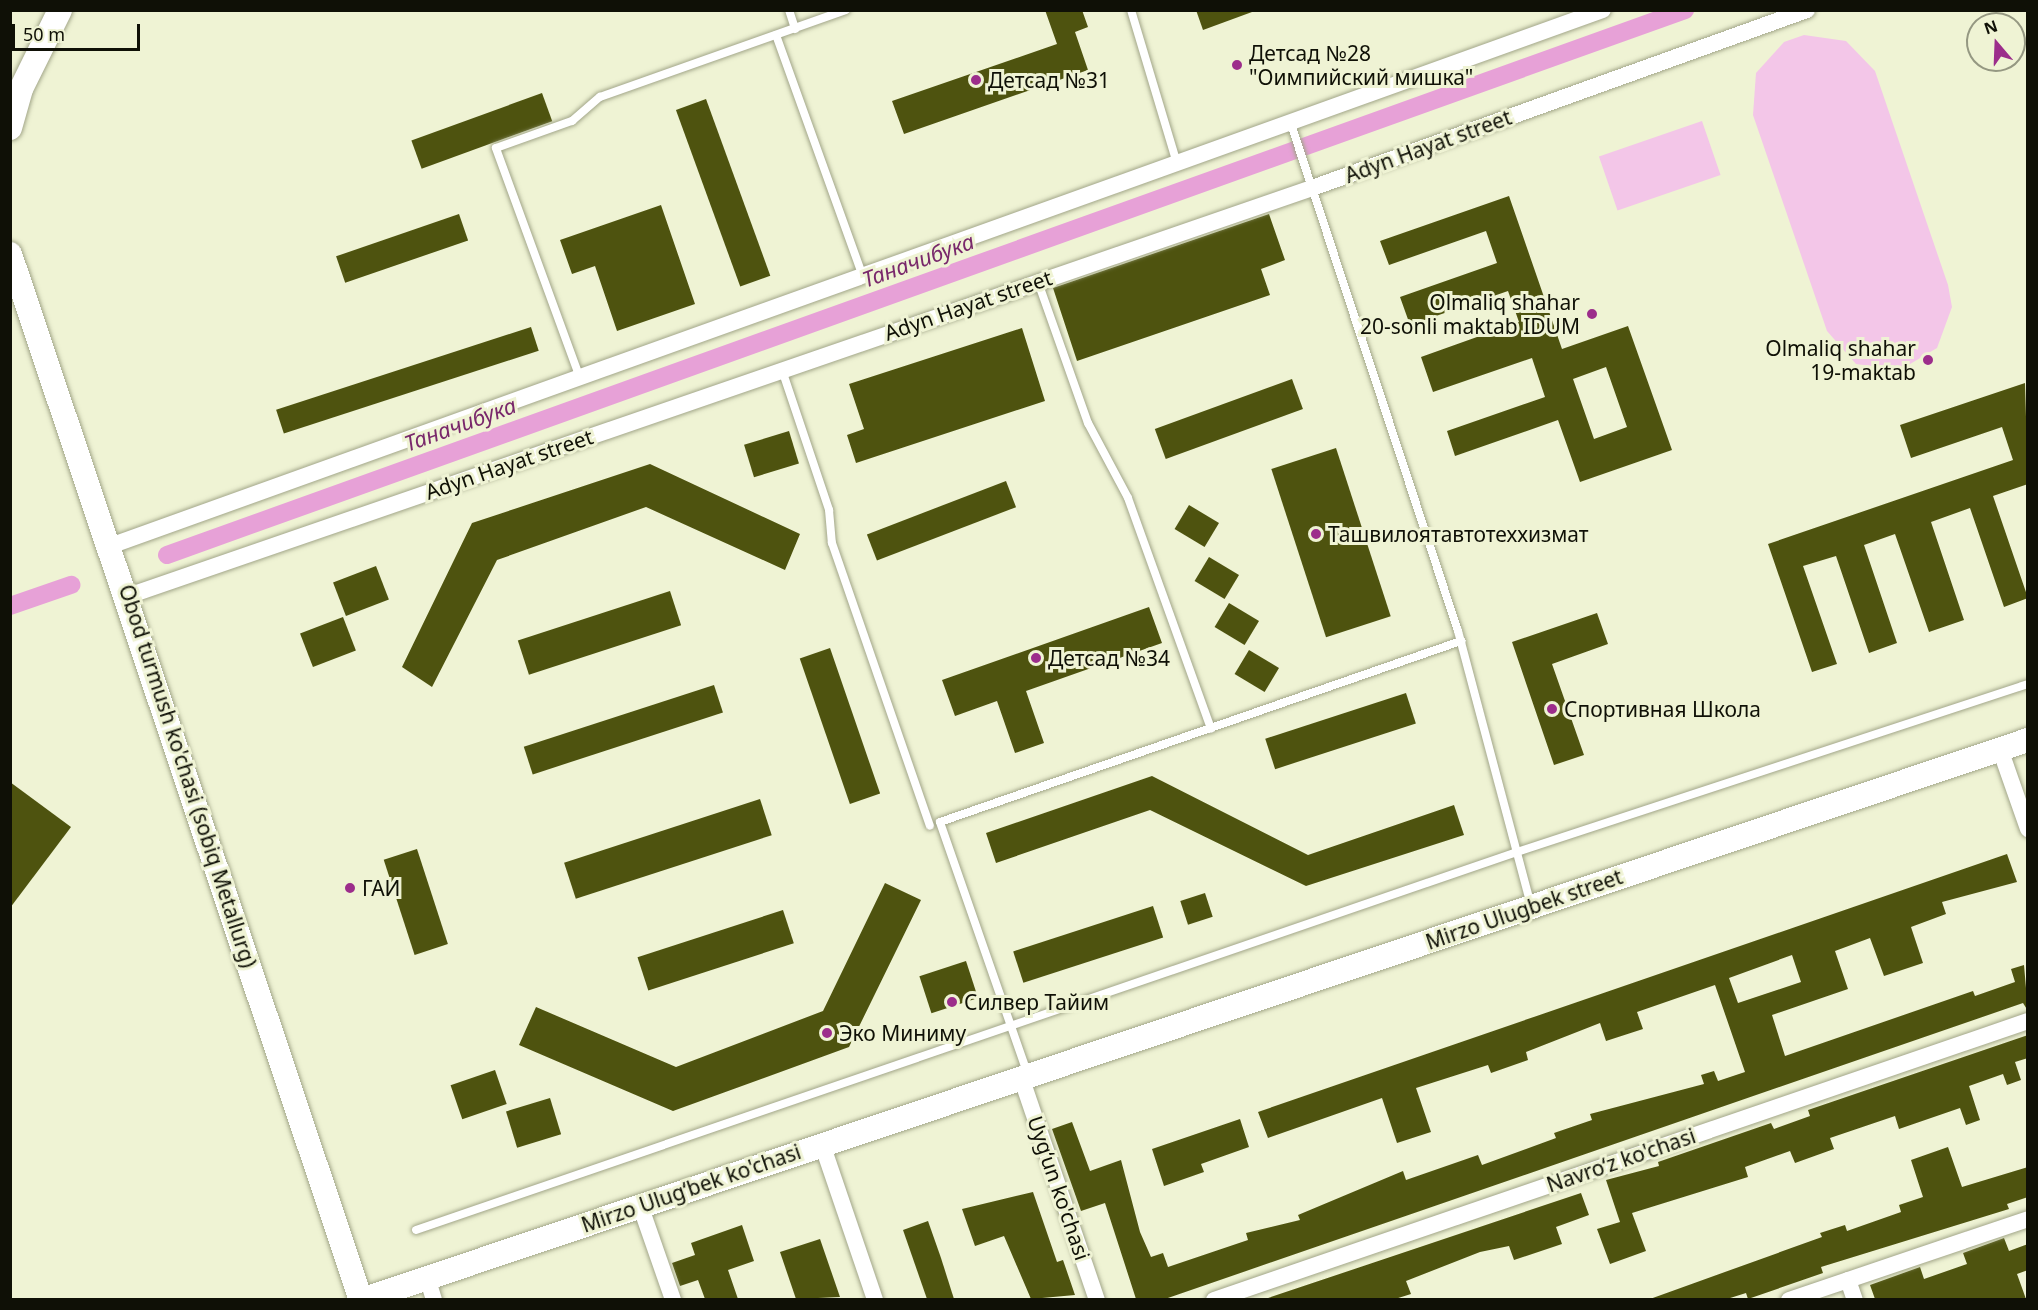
<!DOCTYPE html>
<html>
<head>
<meta charset="utf-8">
<style>
  body { margin:0 }
  #map { position:relative; width:2038px; height:1310px; overflow:hidden; background:#eff3d4; font-family:"Noto Sans",sans-serif }
  div>[style] { position:absolute }
  [style*='--x'] { left:calc(var(--x)*1px); top:calc(var(--y)*1px); width:calc(var(--w)*1px); rotate:calc(var(--a)*1deg) }
  .green>* { inset:0; background:#f3c6e8; transform-origin:0 0 }
  .canal>* { height:18px; margin:-9px; padding:0 9px; transform-origin:9px; border-radius:9px; background:#e7a1d7 }
  .building>* { inset:0; background:#4e530f; transform-origin:0 0 }
  .roads { filter:drop-shadow(0 0 2px #a2a689) drop-shadow(0 0 2px #a2a689) }
  .lane>* { height:8px; margin:-4px; padding:0 4px; transform-origin:4px; border-radius:4px; background:#fff }
  .street>* { height:16px; margin:-8px; padding:0 8px; transform-origin:8px; border-radius:8px; background:#fff }
  .secondary>* { height:24px; margin:-12px; padding:0 12px; transform-origin:12px; border-radius:12px; background:#fff }
  .dots>* { width:16px; height:16px; translate:-50% -50%; box-sizing:border-box; border:3px solid #eff3d4; border-radius:50% }
  span { translate:-50% -50%; white-space:nowrap; text-align:center; line-height:1.15; -webkit-text-stroke:6px #eff3d4; paint-order:stroke }
  .poi-label { font-size:21px; color:#0f1006 }
  .left { translate:0 -50%; text-align:left }
  .right { translate:-100% -50%; text-align:right }
  .street-label { font-size:21px; color:#0f1006 }
  .water-label { font-size:22px; color:#79286b; font-style:italic }
  .frame { position:absolute; inset:0; border:12px solid #0f1006; pointer-events:none }
  .north { position:absolute; left:1966px; top:12px; width:60px; height:60px; box-sizing:border-box; background:#eff3d4; border:2px solid #959882; border-radius:50%; rotate:341deg; font-size:16px; font-weight:700; line-height:24px; text-align:center; color:#0f1006 }
  .north::after { content:''; display:block; margin:auto; width:21px; height:27px; background:#9c2d8b; clip-path:polygon(50% 0,100% 100%,50% 72%,0 100%) }
  .scale { position:absolute; left:12px; top:24px; width:128px; height:27px; box-sizing:border-box; border:3px solid #0f1006; border-top:0; padding-left:8px; font-size:18px; line-height:21px; white-space:nowrap; color:#0f1006; -webkit-text-stroke:4px #eff3d4; paint-order:stroke }
</style>
</head>
<body>
<div id="map">
  <div class="green">
    <i style="clip-path:polygon(1804px 35px,1846px 41px,1875px 71px,1948px 285px,1952px 307px,1937px 348px,1900px 370px,1856px 364px,1827px 331px,1753px 115px,1756px 73px,1784px 42px)"></i>
    <i style="left:1702px;top:121px;width:57px;height:109px;rotate:71deg"></i>
  </div>
  <div class="canal">
    <i style="--x:167;--y:555;--w:1613;--a:-19.75"></i>
    <i style="--x:10;--y:606;--w:65;--a:-19"></i>
  </div>
  <div class="building">
    <i style="clip-path:polygon(1045px 10px,1082px 10px,1088px 27px,1075px 32px,1088px 70px,904px 134px,892px 101px,1057px 44px)"></i>
    <i style="clip-path:polygon(1196px 10px,1252px 10px,1252px 12px,1203px 30px)"></i>
    <i style="left:542px;top:93px;width:30px;height:139px;rotate:70deg"></i>
    <i style="left:706px;top:99px;width:188px;height:32px;rotate:70deg"></i>
    <i style="clip-path:polygon(evenodd,1509px 196px,1562px 349px,1628px 326px,1672px 450px,1580px 482px,1558px 420px,1455px 456px,1447px 431px,1545px 397px,1532px 358px,1433px 392px,1421px 357px,1519px 322px,1508px 291px,1410px 325px,1400px 297px,1497px 263px,1486px 231px,1389px 265px,1380px 241px,1509px 196px,1606px 367px,1627px 427px,1594px 439px,1573px 379px,1606px 367px)"></i>
    <i style="clip-path:polygon(661px 205px,695px 304px,617px 331px,595px 266px,572px 274px,560px 240px)"></i>
    <i style="left:459px;top:214px;width:28px;height:130px;rotate:71deg"></i>
    <i style="clip-path:polygon(1269px 214px,1285px 260px,1261px 269px,1270px 295px,1077px 361px,1053px 288px)"></i>
    <i style="left:531px;top:327px;width:25px;height:268px;rotate:72deg"></i>
    <i style="clip-path:polygon(1022px 328px,1045px 401px,856px 463px,847px 435px,864px 429px,849px 384px)"></i>
    <i style="left:1292px;top:379px;width:32px;height:146px;rotate:70deg"></i>
    <i style="clip-path:polygon(2025px 383px,2028px 484px,1993px 496px,2028px 598px,2004px 607px,1970px 508px,1931px 522px,1964px 620px,1929px 632px,1895px 534px,1864px 545px,1897px 643px,1869px 653px,1836px 556px,1803px 566px,1837px 664px,1812px 672px,1768px 544px,2013px 460px,2002px 427px,1911px 458px,1900px 425px)"></i>
    <i style="left:789px;top:431px;width:34px;height:47px;rotate:73deg"></i>
    <i style="left:1336px;top:448px;width:177px;height:68px;rotate:72deg"></i>
    <i style="clip-path:polygon(650px 464px,800px 534px,785px 570px,646px 507px,497px 560px,432px 687px,402px 667px,472px 523px)"></i>
    <i style="left:1006px;top:481px;width:28px;height:149px;rotate:69deg"></i>
    <i style="left:1189px;top:505px;width:35px;height:28px;rotate:31deg"></i>
    <i style="left:1209px;top:557px;width:35px;height:28px;rotate:31deg"></i>
    <i style="left:376px;top:566px;width:36px;height:46px;rotate:69deg"></i>
    <i style="left:670px;top:591px;width:36px;height:160px;rotate:72deg"></i>
    <i style="left:1229px;top:603px;width:35px;height:28px;rotate:31deg"></i>
    <i style="clip-path:polygon(1149px 607px,1162px 643px,1026px 691px,1044px 743px,1015px 753px,997px 701px,955px 716px,942px 680px)"></i>
    <i style="clip-path:polygon(1597px 613px,1608px 644px,1552px 664px,1584px 755px,1554px 765px,1512px 642px)"></i>
    <i style="left:343px;top:617px;width:36px;height:46px;rotate:69deg"></i>
    <i style="left:830px;top:648px;width:154px;height:32px;rotate:71deg"></i>
    <i style="left:1249px;top:650px;width:35px;height:28px;rotate:31deg"></i>
    <i style="left:714px;top:685px;width:29px;height:200px;rotate:72deg"></i>
    <i style="left:1406px;top:693px;width:32px;height:148px;rotate:72deg"></i>
    <i style="clip-path:polygon(1152px 776px,1308px 855px,1454px 805px,1464px 835px,1306px 886px,1150px 810px,996px 863px,986px 833px)"></i>
    <i style="clip-path:polygon(10px 782px,71px 827px,10px 908px)"></i>
    <i style="left:760px;top:799px;width:38px;height:206px;rotate:72deg"></i>
    <i style="left:417px;top:849px;width:100px;height:35px;rotate:72deg"></i>
    <i style="clip-path:polygon(evenodd,2007px 854px,2017px 882px,1942px 902px,1946px 914px,1911px 927px,1923px 963px,1884px 976px,1870px 938px,1835px 951px,1848px 989px,1772px 1015px,1785px 1056px,1973px 991px,1975px 996px,2015px 982px,2011px 969px,2024px 965px,2028px 1011px,2023px 1003px,1165px 1299px,1136px 1299px,1105px 1203px,1081px 1211px,1052px 1129px,1072px 1122px,1090px 1171px,1121px 1160px,1140px 1232px,1151px 1257px,1163px 1253px,1168px 1267px,1248px 1240px,1246px 1233px,1300px 1220px,1298px 1215px,1403px 1171px,1406px 1180px,1478px 1155px,1482px 1165px,1556px 1138px,1554px 1133px,1592px 1120px,1590px 1114px,1704px 1084px,1701px 1075px,1714px 1071px,1718px 1081px,1745px 1072px,1715px 985px,1637px 1012px,1643px 1029px,1606px 1041px,1600px 1023px,1526px 1052px,1528px 1060px,1491px 1073px,1488px 1065px,1416px 1088px,1431px 1132px,1397px 1143px,1382px 1098px,1268px 1138px,1258px 1112px,2007px 854px,1792px 955px,1801px 982px,1738px 1003px,1729px 978px,1792px 955px)"></i>
    <i style="clip-path:polygon(885px 883px,921px 900px,849px 1047px,673px 1111px,519px 1045px,536px 1007px,676px 1067px,823px 1011px)"></i>
    <i style="left:1205px;top:893px;width:25px;height:26px;rotate:72deg"></i>
    <i style="left:1153px;top:906px;width:33px;height:147px;rotate:72deg"></i>
    <i style="left:783px;top:910px;width:35px;height:153px;rotate:72deg"></i>
    <i style="left:966px;top:961px;width:39px;height:49px;rotate:72deg"></i>
    <i style="clip-path:polygon(2028px 1035px,2028px 1058px,2015px 1062px,2021px 1080px,2007px 1085px,2003px 1074px,1969px 1086px,1980px 1120px,1966px 1125px,1960px 1108px,1899px 1129px,1895px 1116px,1830px 1138px,1834px 1149px,1795px 1163px,1790px 1151px,1745px 1167px,1748px 1177px,1632px 1213px,1646px 1251px,1610px 1264px,1597px 1229px,1620px 1222px,1606px 1180px,1659px 1166px,1658px 1162px,1771px 1123px,1774px 1129px,1810px 1116px,1808px 1110px)"></i>
    <i style="left:495px;top:1070px;width:36px;height:47px;rotate:71deg"></i>
    <i style="left:550px;top:1098px;width:38px;height:46px;rotate:73deg"></i>
    <i style="clip-path:polygon(1240px 1119px,1249px 1147px,1201px 1164px,1204px 1172px,1164px 1186px,1152px 1149px)"></i>
    <i style="clip-path:polygon(1948px 1147px,1962px 1187px,2028px 1167px,2028px 1197px,2007px 1204px,2009px 1209px,1821px 1267px,1823px 1273px,1748px 1299px,1746px 1293px,1727px 1299px,1650px 1299px,1822px 1237px,1820px 1233px,1845px 1225px,1847px 1231px,1901px 1212px,1899px 1205px,1923px 1197px,1911px 1160px)"></i>
    <i style="clip-path:polygon(1033px 1192px,1057px 1262px,1063px 1260px,1075px 1295px,1031px 1299px,1004px 1236px,975px 1246px,962px 1209px)"></i>
    <i style="clip-path:polygon(1581px 1193px,1589px 1215px,1556px 1227px,1562px 1244px,1514px 1260px,1509px 1246px,1480px 1252px,1406px 1281px,1411px 1294px,1395px 1299px,1265px 1299px)"></i>
    <i style="clip-path:polygon(928px 1221px,941px 1258px,954px 1299px,927px 1299px,903px 1230px)"></i>
    <i style="clip-path:polygon(742px 1225px,754px 1261px,728px 1270px,738px 1299px,705px 1299px,698px 1280px,680px 1286px,672px 1263px,695px 1255px,691px 1243px)"></i>
    <i style="clip-path:polygon(2004px 1238px,2009px 1251px,2028px 1244px,2028px 1270px,2017px 1274px,2026px 1299px,1875px 1299px,1870px 1285px,1920px 1267px,1924px 1279px,1967px 1264px,1963px 1253px)"></i>
    <i style="clip-path:polygon(820px 1239px,840px 1297px,796px 1299px,780px 1252px)"></i>
  </div>
  <div class="roads">
    <div class="lane">
      <i style="--x:789;--y:10;--w:20;--a:72"></i>
      <i style="--x:1131;--y:10;--w:160;--a:73.3"></i>
      <i style="--x:776;--y:35;--w:256;--a:70.2"></i>
      <i style="--x:1290;--y:121;--w:537;--a:71.77"></i>
      <i style="--x:1458;--y:631;--w:285;--a:75.1"></i>
      <i style="--x:1038;--y:282;--w:150;--a:70.5"></i>
      <i style="--x:1088;--y:423;--w:85;--a:61.9"></i>
      <i style="--x:1128;--y:498;--w:245;--a:70.2"></i>
      <i style="--x:782;--y:370;--w:148;--a:71.4"></i>
      <i style="--x:829;--y:510;--w:33;--a:85"></i>
      <i style="--x:832;--y:543;--w:299;--a:70.9"></i>
      <i style="--x:580;--y:378;--w:245;--a:-110.1"></i>
      <i style="--x:496;--y:148;--w:81;--a:-19.6"></i>
      <i style="--x:572;--y:121;--w:37;--a:-41"></i>
      <i style="--x:600;--y:97;--w:261;--a:-19.5"></i>
      <i style="--x:1028;--y:1075;--w:268;--a:-109.2"></i>
      <i style="--x:940;--y:822;--w:552;--a:-19.16"></i>
      <i style="--x:416;--y:1230;--w:1161;--a:-18.95"></i>
      <i style="--x:1514;--y:853;--w:541;--a:-18.2"></i>
    </div>
    <div class="street">
      <i style="--x:110;--y:546;--w:1586;--a:-19.75"></i>
      <i style="--x:128;--y:596;--w:1252;--a:-19.01"></i>
      <i style="--x:1312;--y:188;--w:526;--a:-19.78"></i>
      <i style="--x:2000;--y:749;--w:85;--a:70.7"></i>
      <i style="--x:1021;--y:1077;--w:236;--a:71.2"></i>
      <i style="--x:822;--y:1144;--w:165;--a:71.2"></i>
      <i style="--x:640;--y:1205;--w:101;--a:70.8"></i>
      <i style="--x:427;--y:1277;--w:24;--a:73"></i>
      <i style="--x:1848;--y:1280;--w:21;--a:71"></i>
      <i style="--x:1214;--y:1300;--w:860;--a:-18.92"></i>
      <i style="--x:1789;--y:1300;--w:252;--a:-18.7"></i>
    </div>
    <div class="secondary">
      <i style="--x:10;--y:128;--w:41;--a:-74.2"></i>
      <i style="--x:21;--y:89;--w:88;--a:-63.7"></i>
      <i style="--x:10;--y:254;--w:1103;--a:71.45"></i>
      <i style="--x:362;--y:1300;--w:1758;--a:-18.58"></i>
    </div>
  </div>
  <div class="dots">
    <i style="left:1237px;top:65px;background:#9c2d8b"></i>
    <i style="left:976px;top:80px;background:#9c2d8b"></i>
    <i style="left:1592px;top:314px;background:#9c2d8b"></i>
    <i style="left:1928px;top:360px;background:#9c2d8b"></i>
    <i style="left:1316px;top:534px;background:#9c2d8b"></i>
    <i style="left:1036px;top:658px;background:#9c2d8b"></i>
    <i style="left:1552px;top:709px;background:#9c2d8b"></i>
    <i style="left:350px;top:888px;background:#9c2d8b"></i>
    <i style="left:952px;top:1002px;background:#9c2d8b"></i>
    <i style="left:827px;top:1033px;background:#9c2d8b"></i>
  </div>
  <div class="poi-label">
    <span class="left" style="left:1249px;top:65px">Детсад №28<br>"Оимпийский мишка"</span>
    <span class="left" style="left:988px;top:80px">Детсад №31</span>
    <span class="right" style="left:1580px;top:314px">Olmaliq shahar<br>20-sonli maktab IDUM</span>
    <span class="right" style="left:1916px;top:360px">Olmaliq shahar<br>19-maktab</span>
    <span class="left" style="left:1328px;top:534px">Ташвилоятавтотеххизмат</span>
    <span class="left" style="left:1048px;top:658px">Детсад №34</span>
    <span class="left" style="left:1564px;top:709px">Спортивная Школа</span>
    <span class="left" style="left:362px;top:888px">ГАИ</span>
    <span class="left" style="left:964px;top:1002px">Силвер Тайим</span>
    <span class="left" style="left:839px;top:1033px">Эко Миниму</span>
  </div>
  <div class="street-label">
    <span style="left:1428px;top:146px;rotate:-20deg">Adyn Hayat street</span>
    <span style="left:968px;top:305px;rotate:-19deg">Adyn Hayat street</span>
    <span style="left:509px;top:464px;rotate:-19deg">Adyn Hayat street</span>
    <span style="left:188px;top:776px;rotate:72deg">Obod turmush ko'chasi (sobiq Metallurg)</span>
    <span style="left:1524px;top:909px;rotate:-19deg">Mirzo Ulugbek street</span>
    <span style="left:1621px;top:1160px;rotate:-19deg">Navro‘z ko'chasi</span>
    <span style="left:691px;top:1188px;rotate:-19deg">Mirzo Ulug‘bek ko'chasi</span>
    <span style="left:1059px;top:1188px;rotate:71deg">Uyg‘un ko'chasi</span>
  </div>
  <div class="water-label">
    <span style="left:918px;top:260px;rotate:-20deg">Таначибука</span>
    <span style="left:460px;top:424px;rotate:-20deg">Таначибука</span>
  </div>
  <div class="frame"></div>
  <div class="north">N</div>
  <div class="scale">50 m</div>
</div>
</body>
</html>
